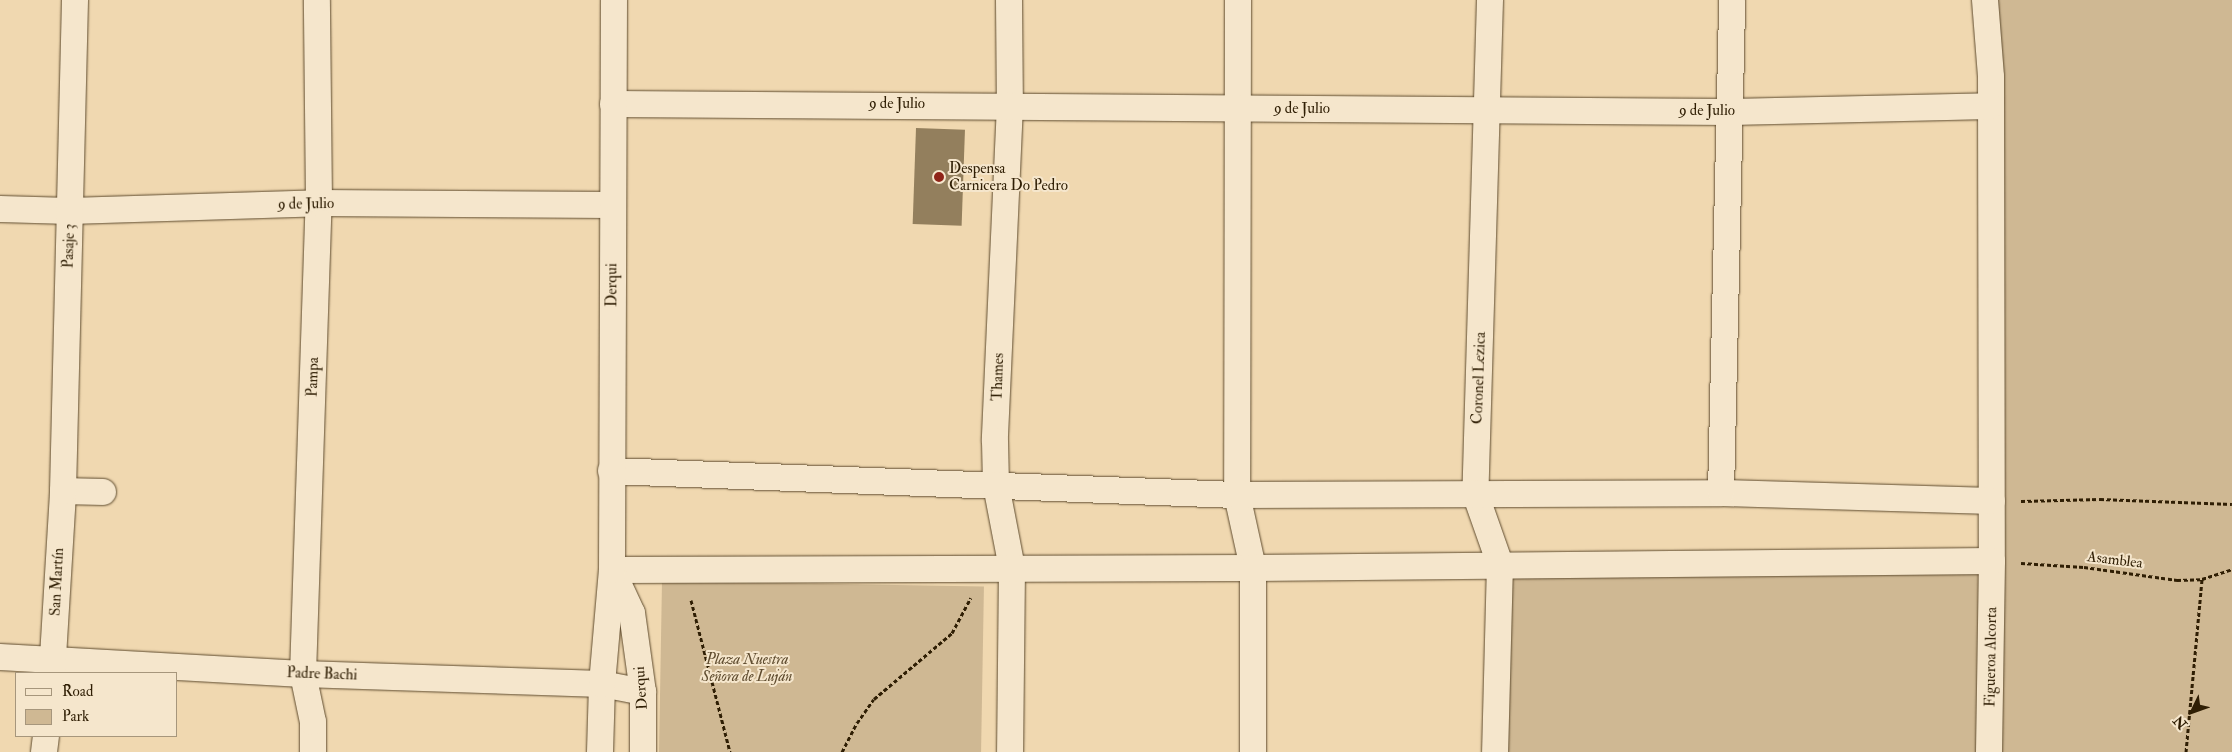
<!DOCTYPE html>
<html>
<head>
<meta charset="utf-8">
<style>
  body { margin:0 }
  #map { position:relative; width:2232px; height:752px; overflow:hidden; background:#f0d8b0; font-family:"IM FELL Double Pica",serif }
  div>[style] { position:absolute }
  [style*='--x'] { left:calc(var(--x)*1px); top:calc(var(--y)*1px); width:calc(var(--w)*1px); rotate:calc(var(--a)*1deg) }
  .green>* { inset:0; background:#cfb893; transform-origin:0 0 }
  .building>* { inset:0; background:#937f5d; transform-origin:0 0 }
  .path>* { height:3px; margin-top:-1.5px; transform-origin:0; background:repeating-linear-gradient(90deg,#2f1e04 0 4px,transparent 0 6.5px) }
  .roads { filter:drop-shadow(0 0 1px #5f4c2f) drop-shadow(0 0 1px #5f4c2f) }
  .minor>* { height:26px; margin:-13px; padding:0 13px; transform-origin:13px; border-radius:13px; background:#f5e6cc }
  .dots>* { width:14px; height:14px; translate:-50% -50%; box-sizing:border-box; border:2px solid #f5e6cc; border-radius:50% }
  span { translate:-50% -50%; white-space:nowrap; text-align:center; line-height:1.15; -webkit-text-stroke:4px #f5e6cc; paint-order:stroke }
  .street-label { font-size:15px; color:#2f1e04 }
  .poi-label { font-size:15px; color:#2f1e04 }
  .left { translate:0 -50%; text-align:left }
  .park-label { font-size:15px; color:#5f4c2f; font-style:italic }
  .legend { position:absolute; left:15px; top:672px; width:162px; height:65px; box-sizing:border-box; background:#f5e6cc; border:1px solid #a6967c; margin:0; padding:6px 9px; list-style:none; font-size:15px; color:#2f1e04 }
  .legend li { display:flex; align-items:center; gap:10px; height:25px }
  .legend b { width:25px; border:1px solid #a6967c }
  .north { position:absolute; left:2167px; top:687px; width:50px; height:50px; -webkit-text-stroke:4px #f5e6cc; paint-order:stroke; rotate:228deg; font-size:14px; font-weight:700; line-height:20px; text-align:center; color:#2f1e04 }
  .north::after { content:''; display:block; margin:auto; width:18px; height:22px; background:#2f1e04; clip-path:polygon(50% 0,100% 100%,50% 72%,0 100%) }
</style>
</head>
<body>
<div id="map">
  <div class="green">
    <i style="left:1985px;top:0;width:247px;height:752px"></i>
    <i style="left:1504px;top:569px;width:474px;height:183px"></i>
    <i style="left:662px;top:581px;width:322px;height:171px;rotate:1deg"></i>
  </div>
  <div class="building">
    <i style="left:916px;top:128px;width:49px;height:96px;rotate:2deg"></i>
  </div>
  <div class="path">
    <i style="--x:2021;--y:501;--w:79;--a:-1.5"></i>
    <i style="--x:2100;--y:499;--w:132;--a:2.2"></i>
    <i style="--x:2021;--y:563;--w:63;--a:3.6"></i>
    <i style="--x:2084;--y:567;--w:94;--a:8"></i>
    <i style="--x:2177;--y:580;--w:25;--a:-2"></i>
    <i style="--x:2202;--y:579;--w:32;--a:-18"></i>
    <i style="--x:691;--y:600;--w:157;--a:75.6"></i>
    <i style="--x:842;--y:752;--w:33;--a:-63"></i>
    <i style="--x:857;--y:723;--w:29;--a:-55"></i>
    <i style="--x:874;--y:699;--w:102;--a:-40.2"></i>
    <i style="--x:952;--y:633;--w:40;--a:-62"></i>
    <i style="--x:2186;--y:752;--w:174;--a:-84.7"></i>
  </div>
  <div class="roads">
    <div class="minor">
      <i style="--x:1009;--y:0;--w:105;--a:89.5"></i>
      <i style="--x:1010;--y:105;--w:336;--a:92.6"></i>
      <i style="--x:995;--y:441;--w:44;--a:88.7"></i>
      <i style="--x:996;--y:485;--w:85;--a:79.1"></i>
      <i style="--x:1012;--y:568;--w:184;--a:90.6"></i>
      <i style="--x:1238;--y:0;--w:495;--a:90.1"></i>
      <i style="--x:1237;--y:495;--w:75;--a:77.6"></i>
      <i style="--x:1253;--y:568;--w:184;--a:90"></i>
      <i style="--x:1490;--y:0;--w:493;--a:91.7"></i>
      <i style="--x:1475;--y:493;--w:75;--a:70.6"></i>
      <i style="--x:1500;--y:564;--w:188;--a:91.5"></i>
      <i style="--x:1985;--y:0;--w:77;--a:85.5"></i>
      <i style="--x:1991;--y:77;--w:484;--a:89.9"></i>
      <i style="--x:1992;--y:561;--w:191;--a:90.9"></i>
      <i style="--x:613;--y:104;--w:1118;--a:0.41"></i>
      <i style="--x:1731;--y:112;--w:259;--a:-1.3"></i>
      <i style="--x:0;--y:209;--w:70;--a:1.6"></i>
      <i style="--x:70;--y:211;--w:249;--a:-1.8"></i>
      <i style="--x:319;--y:203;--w:293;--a:0.4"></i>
      <i style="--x:611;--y:471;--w:626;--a:2.2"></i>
      <i style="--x:1237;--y:495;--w:484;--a:-0.2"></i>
      <i style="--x:1721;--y:493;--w:271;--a:1.7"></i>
      <i style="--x:63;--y:491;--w:40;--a:1.4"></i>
      <i style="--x:1721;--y:493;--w:493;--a:-88.7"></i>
      <i style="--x:612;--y:570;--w:641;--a:-0.18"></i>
      <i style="--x:1253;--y:568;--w:739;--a:-0.54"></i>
      <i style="--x:612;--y:570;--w:47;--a:65.1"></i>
      <i style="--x:632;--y:613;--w:80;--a:82.1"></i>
      <i style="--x:643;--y:692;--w:60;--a:90"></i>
      <i style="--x:0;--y:657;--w:303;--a:3.2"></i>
      <i style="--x:303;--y:674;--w:299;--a:1.9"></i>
      <i style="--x:602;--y:684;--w:42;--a:11"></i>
      <i style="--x:52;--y:673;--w:182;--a:-86.5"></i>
      <i style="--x:63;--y:491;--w:491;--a:-88.6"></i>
      <i style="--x:44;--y:752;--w:16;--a:-83"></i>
      <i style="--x:313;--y:752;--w:30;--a:-90"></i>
      <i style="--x:313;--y:722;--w:49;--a:-101.8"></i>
      <i style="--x:303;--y:674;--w:471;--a:-88.1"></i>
      <i style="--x:319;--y:203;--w:203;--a:-90.6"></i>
      <i style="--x:600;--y:752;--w:68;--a:-88.3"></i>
      <i style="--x:602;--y:684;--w:114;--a:-85"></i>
      <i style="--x:612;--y:570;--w:570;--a:-89.8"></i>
    </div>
  </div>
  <div class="dots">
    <i style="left:939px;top:177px;background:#8f2418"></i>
  </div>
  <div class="street-label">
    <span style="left:897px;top:104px">9 de Julio</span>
    <span style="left:1302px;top:109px">9 de Julio</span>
    <span style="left:1707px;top:111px">9 de Julio</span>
    <span style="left:306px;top:204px;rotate:-1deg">9 de Julio</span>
    <span style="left:69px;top:246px;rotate:-88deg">Pasaje 3</span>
    <span style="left:612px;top:285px;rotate:-90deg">Derqui</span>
    <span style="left:313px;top:377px;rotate:-88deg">Pampa</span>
    <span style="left:998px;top:377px;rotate:-88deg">Thames</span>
    <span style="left:1479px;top:378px;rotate:-88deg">Coronel Lezica</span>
    <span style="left:2115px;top:560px;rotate:7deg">Asamblea</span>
    <span style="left:57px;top:582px;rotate:-87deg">San Martín</span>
    <span style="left:1991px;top:657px;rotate:-89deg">Figueroa Alcorta</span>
    <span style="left:322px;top:674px;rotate:2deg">Padre Bachi</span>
    <span style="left:641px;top:688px;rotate:-94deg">Derqui</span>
  </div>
  <div class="poi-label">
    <span class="left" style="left:949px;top:177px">Despensa<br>Carnicera Do Pedro</span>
  </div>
  <div class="park-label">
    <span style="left:747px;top:668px">Plaza Nuestra<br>Señora de Luján</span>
  </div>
  <ul class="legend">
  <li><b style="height:6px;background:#f5e6cc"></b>Road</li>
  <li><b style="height:14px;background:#cfb893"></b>Park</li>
  </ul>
  <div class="north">N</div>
</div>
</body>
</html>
